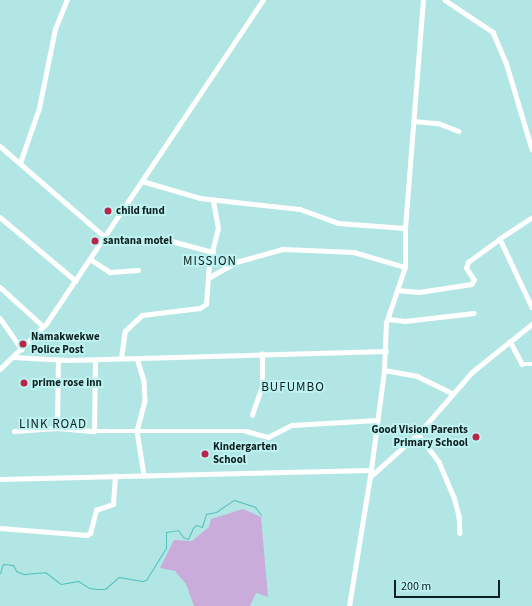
<!DOCTYPE html>
<html>
<head>
<meta charset="utf-8">
<style>
  body { margin:0 }
  #map { position:relative; width:532px; height:606px; overflow:hidden; background:#b2e6e4; font-family:"Source Sans 3",sans-serif }
  div>[style] { position:absolute }
  [style*='--x'] { left:calc(var(--x)*1px); top:calc(var(--y)*1px); width:calc(var(--w)*1px); rotate:calc(var(--a)*1deg) }
  .green>* { inset:0; background:#c9acda }
  .stream>* { height:1px; margin:-0.5px; padding:0 0.5px; transform-origin:0.5px; border-radius:0.5px; background:#4fc0bd }
  .minor>* { height:4.5px; margin:-2.25px; padding:0 2.25px; transform-origin:2.25px; border-radius:2.25px; background:#fff }
  .dots>* { width:11px; height:11px; translate:-50% -50%; box-sizing:border-box; border:2px solid #bff3f1; border-radius:50% }
  span { translate:-50% -50%; white-space:nowrap; text-align:center; line-height:1.15; -webkit-text-stroke:4px #bff3f1; paint-order:stroke }
  .poi-label { font-size:11px; color:#0d2121; font-weight:700 }
  .left { translate:0 -50%; text-align:left }
  .right { translate:-100% -50%; text-align:right }
  .quarter-label { font-size:13px; color:#0d2121; letter-spacing:1px }
  .scale { position:absolute; left:394px; top:580px; width:106px; height:18px; box-sizing:border-box; border:2px solid #0d2121; border-top:0; padding-left:5px; font-size:12px; line-height:14px; white-space:nowrap; color:#0d2121; -webkit-text-stroke:3px #bff3f1; paint-order:stroke }
</style>
</head>
<body>
<div id="map">
  <div class="green">
    <i style="clip-path:polygon(243px 509px,261px 517px,268px 597px,256px 593px,250px 606px,194px 606px,186px 584px,175px 571px,160px 568px,174px 540px,192px 541px,209px 527px,211px 519px)"></i>
  </div>
  <div class="stream">
    <i style="--x:0;--y:573;--w:9;--a:-72"></i>
    <i style="--x:3;--y:564;--w:10;--a:6"></i>
    <i style="--x:13;--y:565;--w:7;--a:63"></i>
    <i style="--x:16;--y:571;--w:9;--a:21"></i>
    <i style="--x:24;--y:574;--w:21;--a:-5"></i>
    <i style="--x:45;--y:572;--w:20;--a:37"></i>
    <i style="--x:61;--y:584;--w:17;--a:-10"></i>
    <i style="--x:78;--y:581;--w:13;--a:32"></i>
    <i style="--x:89;--y:588;--w:9;--a:6"></i>
    <i style="--x:98;--y:589;--w:7;--a:0"></i>
    <i style="--x:105;--y:589;--w:18;--a:-41"></i>
    <i style="--x:119;--y:577;--w:23;--a:10"></i>
    <i style="--x:142;--y:581;--w:4;--a:-14"></i>
    <i style="--x:146;--y:580;--w:38;--a:-58"></i>
    <i style="--x:166;--y:548;--w:16;--a:-90"></i>
    <i style="--x:166;--y:532;--w:12;--a:-9"></i>
    <i style="--x:178;--y:530;--w:9;--a:54"></i>
    <i style="--x:183;--y:537;--w:5;--a:22"></i>
    <i style="--x:188;--y:539;--w:12;--a:-66"></i>
    <i style="--x:193;--y:528;--w:4;--a:-45"></i>
    <i style="--x:196;--y:525;--w:6;--a:18"></i>
    <i style="--x:202;--y:527;--w:14;--a:-73"></i>
    <i style="--x:206;--y:514;--w:10;--a:-11"></i>
    <i style="--x:216;--y:512;--w:22;--a:-34"></i>
    <i style="--x:234;--y:500;--w:22;--a:18"></i>
    <i style="--x:255;--y:507;--w:10;--a:53"></i>
  </div>
  <div class="minor">
    <i style="--x:445;--y:0;--w:58;--a:33.7"></i>
    <i style="--x:493;--y:32;--w:33;--a:67"></i>
    <i style="--x:506;--y:62;--w:91;--a:73.4"></i>
    <i style="--x:413;--y:121;--w:25;--a:5"></i>
    <i style="--x:438;--y:123;--w:22;--a:21"></i>
    <i style="--x:0;--y:146;--w:138;--a:40.9"></i>
    <i style="--x:20;--y:163;--w:58;--a:-70.9"></i>
    <i style="--x:39;--y:108;--w:81;--a:-78.6"></i>
    <i style="--x:55;--y:29;--w:31;--a:-68"></i>
    <i style="--x:142;--y:181;--w:60;--a:16.3"></i>
    <i style="--x:200;--y:198;--w:101;--a:6.3"></i>
    <i style="--x:300;--y:209;--w:40;--a:20.2"></i>
    <i style="--x:338;--y:223;--w:67;--a:4.3"></i>
    <i style="--x:0;--y:217;--w:99;--a:40.1"></i>
    <i style="--x:532;--y:218;--w:38;--a:147"></i>
    <i style="--x:500;--y:239;--w:75;--a:64.8"></i>
    <i style="--x:164;--y:239;--w:51;--a:14.9"></i>
    <i style="--x:90;--y:259;--w:24;--a:33"></i>
    <i style="--x:110;--y:272;--w:28;--a:-4"></i>
    <i style="--x:210;--y:277;--w:30;--a:-30"></i>
    <i style="--x:236;--y:262;--w:49;--a:-15.5"></i>
    <i style="--x:283;--y:249;--w:71;--a:2.4"></i>
    <i style="--x:354;--y:252;--w:53;--a:16.4"></i>
    <i style="--x:0;--y:287;--w:58;--a:42.2"></i>
    <i style="--x:397;--y:290;--w:22;--a:5"></i>
    <i style="--x:419;--y:292;--w:53;--a:-8.7"></i>
    <i style="--x:471;--y:284;--w:5;--a:-53"></i>
    <i style="--x:474;--y:280;--w:14;--a:-124"></i>
    <i style="--x:466;--y:268;--w:6;--a:-72"></i>
    <i style="--x:468;--y:262;--w:39;--a:-36"></i>
    <i style="--x:0;--y:318;--w:38;--a:55"></i>
    <i style="--x:389;--y:319;--w:16;--a:7"></i>
    <i style="--x:405;--y:321;--w:69;--a:-6.6"></i>
    <i style="--x:510;--y:341;--w:26;--a:62"></i>
    <i style="--x:522;--y:364;--w:10;--a:0"></i>
    <i style="--x:13;--y:357;--w:55;--a:3.1"></i>
    <i style="--x:68;--y:360;--w:318;--a:-1.6"></i>
    <i style="--x:121;--y:358;--w:27;--a:-82"></i>
    <i style="--x:125;--y:331;--w:23;--a:-43"></i>
    <i style="--x:142;--y:315;--w:58;--a:-6.9"></i>
    <i style="--x:200;--y:308;--w:7;--a:-34"></i>
    <i style="--x:206;--y:304;--w:40;--a:-85.7"></i>
    <i style="--x:209;--y:264;--w:36;--a:-76"></i>
    <i style="--x:218;--y:229;--w:29;--a:-100"></i>
    <i style="--x:137;--y:358;--w:24;--a:73"></i>
    <i style="--x:144;--y:381;--w:20;--a:87"></i>
    <i style="--x:145;--y:401;--w:31;--a:105"></i>
    <i style="--x:137;--y:431;--w:45;--a:81"></i>
    <i style="--x:0;--y:369;--w:64;--a:-44.4"></i>
    <i style="--x:46;--y:324;--w:390;--a:-56.2"></i>
    <i style="--x:384;--y:370;--w:34;--a:10"></i>
    <i style="--x:417;--y:376;--w:39;--a:26"></i>
    <i style="--x:252;--y:415;--w:31;--a:-71"></i>
    <i style="--x:262;--y:386;--w:32;--a:-90"></i>
    <i style="--x:57;--y:428;--w:37;--a:5"></i>
    <i style="--x:94;--y:431;--w:71;--a:-89.2"></i>
    <i style="--x:14;--y:431;--w:43;--a:-4"></i>
    <i style="--x:57;--y:428;--w:68;--a:-89.2"></i>
    <i style="--x:94;--y:431;--w:152;--a:0"></i>
    <i style="--x:246;--y:431;--w:23;--a:15"></i>
    <i style="--x:268;--y:437;--w:27;--a:-27"></i>
    <i style="--x:292;--y:425;--w:85;--a:-3.4"></i>
    <i style="--x:418;--y:434;--w:35;--a:53"></i>
    <i style="--x:439;--y:462;--w:38;--a:67"></i>
    <i style="--x:454;--y:497;--w:20;--a:75"></i>
    <i style="--x:459;--y:516;--w:17;--a:87"></i>
    <i style="--x:370;--y:477;--w:64;--a:-41.9"></i>
    <i style="--x:418;--y:434;--w:82;--a:-48.9"></i>
    <i style="--x:472;--y:372;--w:77;--a:-38.7"></i>
    <i style="--x:0;--y:479;--w:370;--a:-1.4"></i>
    <i style="--x:0;--y:528;--w:87;--a:4.6"></i>
    <i style="--x:87;--y:535;--w:4;--a:-34"></i>
    <i style="--x:90;--y:533;--w:24;--a:-75"></i>
    <i style="--x:96;--y:510;--w:18;--a:-19"></i>
    <i style="--x:113;--y:504;--w:28;--a:-86"></i>
    <i style="--x:349;--y:606;--w:131;--a:-80.8"></i>
    <i style="--x:370;--y:477;--w:108;--a:-82.5"></i>
    <i style="--x:384;--y:370;--w:47;--a:-87.6"></i>
    <i style="--x:386;--y:323;--w:59;--a:-71.3"></i>
    <i style="--x:405;--y:267;--w:39;--a:-90"></i>
    <i style="--x:405;--y:228;--w:229;--a:-85.5"></i>
  </div>
  <div class="dots">
    <i style="left:108px;top:211px;background:#b7264a"></i>
    <i style="left:95px;top:241px;background:#b7264a"></i>
    <i style="left:23px;top:344px;background:#b7264a"></i>
    <i style="left:24px;top:383px;background:#b7264a"></i>
    <i style="left:476px;top:437px;background:#b7264a"></i>
    <i style="left:205px;top:454px;background:#b7264a"></i>
  </div>
  <div class="poi-label">
    <span class="left" style="left:116px;top:211px">child fund</span>
    <span class="left" style="left:103px;top:241px">santana motel</span>
    <span class="left" style="left:31px;top:344px">Namakwekwe<br>Police Post</span>
    <span class="left" style="left:32px;top:383px">prime rose inn</span>
    <span class="right" style="left:468px;top:437px">Good Vision Parents<br>Primary School</span>
    <span class="left" style="left:213px;top:454px">Kindergarten<br>School</span>
  </div>
  <div class="quarter-label">
    <span style="left:210px;top:261px">MISSION</span>
    <span style="left:293px;top:387px">BUFUMBO</span>
    <span style="left:53px;top:424px">LINK ROAD</span>
  </div>
  <div class="scale">200 m</div>
</div>
</body>
</html>
